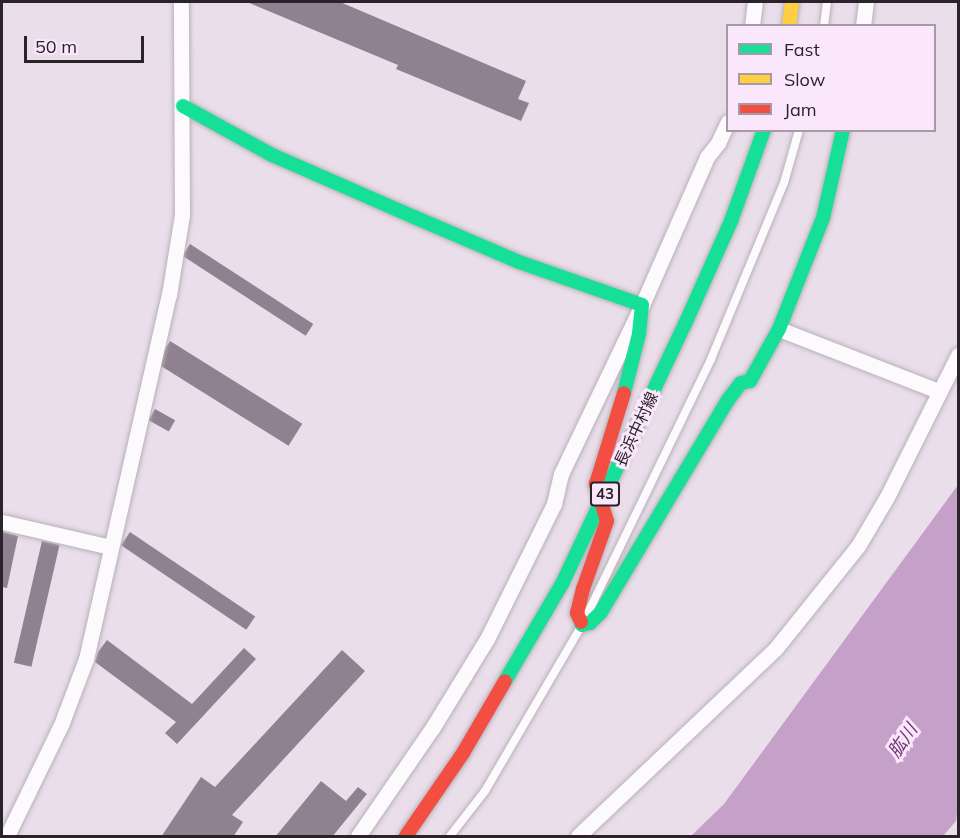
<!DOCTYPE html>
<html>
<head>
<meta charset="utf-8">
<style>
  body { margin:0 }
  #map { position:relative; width:960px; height:838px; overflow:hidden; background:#e9deea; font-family:Mulish,"Noto Sans JP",sans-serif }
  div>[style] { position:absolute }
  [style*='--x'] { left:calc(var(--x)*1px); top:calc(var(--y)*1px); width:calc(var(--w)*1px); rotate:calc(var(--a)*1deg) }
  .water>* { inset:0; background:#c5a0c8 }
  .building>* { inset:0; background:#8f8190; transform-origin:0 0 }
  .roads { filter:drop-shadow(0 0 2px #b9b0b9) drop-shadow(0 0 2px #b9b0b9) }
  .lane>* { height:8px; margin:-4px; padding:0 4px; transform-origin:4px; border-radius:4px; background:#fcfafc }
  .street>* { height:15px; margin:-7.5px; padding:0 7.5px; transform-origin:7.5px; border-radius:7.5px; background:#fcfafc }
  .fast>* { height:14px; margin:-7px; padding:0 7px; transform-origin:7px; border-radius:7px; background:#16e098 }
  .slow>* { height:14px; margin:-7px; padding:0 7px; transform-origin:7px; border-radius:7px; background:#ffcf43 }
  .jam>* { height:14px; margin:-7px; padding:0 7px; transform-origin:7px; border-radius:7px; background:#f24e42 }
  span { translate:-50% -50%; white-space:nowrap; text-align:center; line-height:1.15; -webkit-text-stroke:6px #fbe7fb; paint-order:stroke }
  .shield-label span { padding:2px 4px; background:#fbe7fb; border:2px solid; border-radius:4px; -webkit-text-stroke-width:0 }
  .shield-label { font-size:15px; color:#2a232a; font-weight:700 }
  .street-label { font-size:16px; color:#2a232a }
  .water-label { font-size:18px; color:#713576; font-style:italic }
  .frame { position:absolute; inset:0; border:3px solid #2a232a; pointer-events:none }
  .legend { position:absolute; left:726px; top:24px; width:210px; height:108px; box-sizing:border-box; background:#fbe7fb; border:2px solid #a799a7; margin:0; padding:8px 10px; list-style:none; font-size:18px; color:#2a232a }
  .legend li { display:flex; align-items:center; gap:12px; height:30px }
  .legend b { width:30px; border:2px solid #a799a7 }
  .scale { position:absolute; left:24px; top:36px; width:120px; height:27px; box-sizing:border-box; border:3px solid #2a232a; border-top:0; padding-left:8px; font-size:18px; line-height:21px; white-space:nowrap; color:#2a232a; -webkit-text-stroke:4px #fbe7fb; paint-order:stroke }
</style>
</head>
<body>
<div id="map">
  <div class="water">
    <i style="clip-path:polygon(958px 485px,958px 805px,956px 821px,943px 836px,691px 836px,724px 804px)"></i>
  </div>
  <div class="building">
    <i style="clip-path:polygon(247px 2px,340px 2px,526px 81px,518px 99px,529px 103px,521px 121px,396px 69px,398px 65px)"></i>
    <i style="left:190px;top:244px;width:147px;height:14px;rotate:33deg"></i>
    <i style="left:170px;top:341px;width:156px;height:26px;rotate:32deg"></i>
    <i style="left:155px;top:409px;width:23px;height:13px;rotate:29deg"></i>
    <i style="clip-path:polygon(3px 532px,18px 536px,7px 588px,2px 587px)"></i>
    <i style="left:130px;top:532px;width:151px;height:16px;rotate:34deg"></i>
    <i style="left:42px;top:541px;width:18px;height:125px;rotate:13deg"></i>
    <i style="clip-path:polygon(107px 640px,192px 704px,244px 648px,256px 659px,177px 744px,165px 733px,176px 722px,95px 662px,98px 652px)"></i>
    <i style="clip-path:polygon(342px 650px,365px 671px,232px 815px,243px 822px,233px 837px,161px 837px,201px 777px,215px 787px)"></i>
    <i style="clip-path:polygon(321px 781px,346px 801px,358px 787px,367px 794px,332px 837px,275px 837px)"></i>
  </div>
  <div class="roads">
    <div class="lane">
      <i style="--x:824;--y:26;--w:24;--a:-83"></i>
      <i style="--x:450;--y:836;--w:57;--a:-52.1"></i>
      <i style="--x:485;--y:791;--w:192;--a:-59.7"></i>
      <i style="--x:582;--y:625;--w:296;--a:-64.1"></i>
      <i style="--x:711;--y:359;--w:191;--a:-67.5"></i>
      <i style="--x:784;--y:183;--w:55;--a:-74.2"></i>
    </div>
    <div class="street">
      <i style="--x:752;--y:26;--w:24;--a:-83"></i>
      <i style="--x:863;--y:26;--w:24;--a:-83"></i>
      <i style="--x:779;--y:329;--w:171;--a:21.3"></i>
      <i style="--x:2;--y:522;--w:111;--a:13"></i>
      <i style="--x:7;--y:836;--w:123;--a:-64.1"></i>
      <i style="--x:61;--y:725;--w:71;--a:-69.3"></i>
      <i style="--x:86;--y:659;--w:373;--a:-77.2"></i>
      <i style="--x:169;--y:295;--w:81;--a:-80.8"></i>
      <i style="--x:182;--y:215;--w:213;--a:-90.3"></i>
      <i style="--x:358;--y:836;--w:132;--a:-55.5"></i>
      <i style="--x:433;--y:727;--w:103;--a:-58.5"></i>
      <i style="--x:487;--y:639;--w:151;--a:-63.6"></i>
      <i style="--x:554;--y:504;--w:31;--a:-77"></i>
      <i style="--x:561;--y:474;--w:187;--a:-64.4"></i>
      <i style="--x:642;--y:305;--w:162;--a:-66.3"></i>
      <i style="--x:707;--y:157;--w:18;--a:-52"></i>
      <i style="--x:718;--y:143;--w:23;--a:-65"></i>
      <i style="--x:578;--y:836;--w:273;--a:-43.5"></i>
      <i style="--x:776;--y:648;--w:131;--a:-51.2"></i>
      <i style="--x:858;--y:546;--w:57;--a:-59.4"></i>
      <i style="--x:887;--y:497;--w:159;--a:-63.4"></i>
    </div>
    <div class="fast">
      <i style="--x:183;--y:106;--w:102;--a:28.8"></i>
      <i style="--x:272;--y:155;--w:155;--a:23.6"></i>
      <i style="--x:414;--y:217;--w:114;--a:23.2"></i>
      <i style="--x:519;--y:262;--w:130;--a:19.3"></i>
      <i style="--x:642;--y:305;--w:29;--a:96"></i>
      <i style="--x:639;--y:334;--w:61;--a:104.3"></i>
      <i style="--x:581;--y:622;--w:3;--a:72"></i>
      <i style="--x:582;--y:625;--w:8;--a:-14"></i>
      <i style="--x:590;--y:623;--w:16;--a:-45"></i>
      <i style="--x:601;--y:612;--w:247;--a:-59.1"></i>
      <i style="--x:728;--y:400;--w:21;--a:-53"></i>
      <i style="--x:741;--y:383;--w:9;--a:-13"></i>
      <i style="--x:750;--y:381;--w:60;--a:-60.9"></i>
      <i style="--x:779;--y:329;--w:119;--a:-68.4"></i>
      <i style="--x:823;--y:218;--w:90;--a:-77.2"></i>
      <i style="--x:505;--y:681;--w:113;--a:-59.6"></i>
      <i style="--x:562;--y:584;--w:288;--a:-64.7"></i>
      <i style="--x:685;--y:324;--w:113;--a:-65.9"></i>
      <i style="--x:731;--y:221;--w:97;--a:-70.1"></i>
    </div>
    <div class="slow">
      <i style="--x:789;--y:26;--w:24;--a:-83"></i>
    </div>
    <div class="jam">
      <i style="--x:581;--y:622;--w:10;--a:-114"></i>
      <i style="--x:577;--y:613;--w:25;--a:-76"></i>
      <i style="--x:583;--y:589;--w:72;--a:-70.6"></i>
      <i style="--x:607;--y:521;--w:39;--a:-107"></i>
      <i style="--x:596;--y:484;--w:95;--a:-72.9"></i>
      <i style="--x:406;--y:836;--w:101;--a:-55.5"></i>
      <i style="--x:463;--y:753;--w:83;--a:-59.7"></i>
    </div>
  </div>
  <div class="shield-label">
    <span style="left:605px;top:494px">43</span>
  </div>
  <div class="street-label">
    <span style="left:636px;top:429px;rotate:-65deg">長浜中村線</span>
  </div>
  <div class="water-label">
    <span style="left:903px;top:741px;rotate:-56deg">肱川</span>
  </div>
  <div class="frame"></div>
  <ul class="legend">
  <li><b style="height:8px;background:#16e098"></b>Fast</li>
  <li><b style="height:8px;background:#ffcf43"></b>Slow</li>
  <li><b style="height:8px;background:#f24e42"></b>Jam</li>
  </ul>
  <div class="scale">50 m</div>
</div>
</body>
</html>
